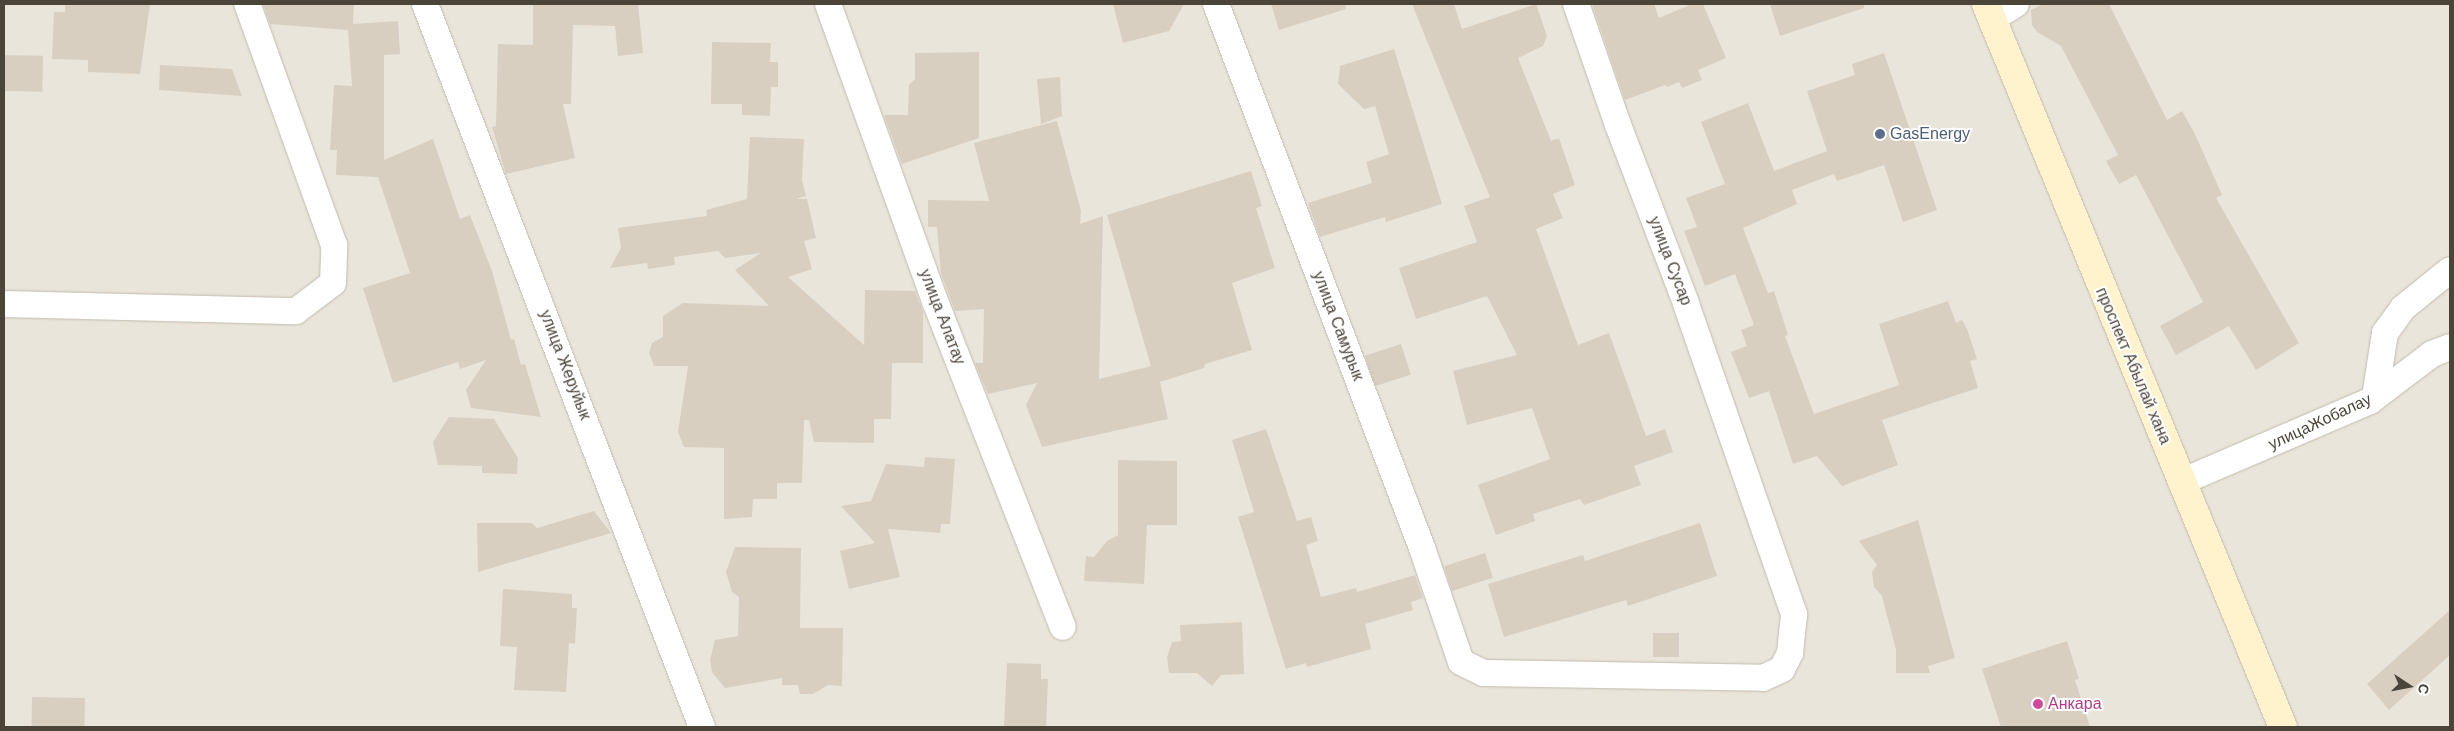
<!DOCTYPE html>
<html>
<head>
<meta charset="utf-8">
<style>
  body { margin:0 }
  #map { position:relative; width:2454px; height:731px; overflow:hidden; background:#f6f3ec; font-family:Arial,sans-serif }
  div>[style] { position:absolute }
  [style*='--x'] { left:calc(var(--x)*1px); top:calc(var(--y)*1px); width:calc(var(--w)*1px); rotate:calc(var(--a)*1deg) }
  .residential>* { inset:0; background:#eae5da; transform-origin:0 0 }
  .building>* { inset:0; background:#d8cfc1; transform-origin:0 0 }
  .roads { filter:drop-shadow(0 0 1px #c2bbae) drop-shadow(0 0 1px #c2bbae) }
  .street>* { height:26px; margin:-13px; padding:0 13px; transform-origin:13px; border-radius:13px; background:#fff }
  .secondary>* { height:28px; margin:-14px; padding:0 14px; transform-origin:14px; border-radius:14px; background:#fff3cd }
  .dots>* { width:14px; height:14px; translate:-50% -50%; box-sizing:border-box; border:2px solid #fff; border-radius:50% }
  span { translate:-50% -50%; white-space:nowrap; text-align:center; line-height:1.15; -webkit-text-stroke:4px #fff; paint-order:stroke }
  .service-label { font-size:16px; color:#4e5e75 }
  .left { translate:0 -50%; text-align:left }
  .street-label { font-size:16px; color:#4b4439 }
  .hotel-label { font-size:16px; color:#b23c85 }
  .frame { position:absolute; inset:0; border:5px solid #4b4439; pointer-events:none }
  .north { position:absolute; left:2384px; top:661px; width:50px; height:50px; -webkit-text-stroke:4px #fff; paint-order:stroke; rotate:101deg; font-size:14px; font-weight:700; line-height:20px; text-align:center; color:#4b4439 }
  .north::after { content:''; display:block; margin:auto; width:18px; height:22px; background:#4b4439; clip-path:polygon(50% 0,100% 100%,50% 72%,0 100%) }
</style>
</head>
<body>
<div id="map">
  <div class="residential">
    <i style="left:4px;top:4px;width:2446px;height:723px"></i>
  </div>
  <div class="building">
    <i style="clip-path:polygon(65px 4px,150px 4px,140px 74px,88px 72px,88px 60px,52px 59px,54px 12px,65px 12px)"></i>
    <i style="clip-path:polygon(263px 4px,354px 4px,353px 24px,398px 21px,400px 54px,384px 55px,384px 160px,433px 139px,460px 219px,470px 215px,492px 271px,511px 340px,514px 339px,521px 365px,525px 364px,541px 417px,471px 408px,466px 390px,486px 360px,460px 369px,458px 362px,393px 383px,363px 288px,410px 273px,378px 177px,336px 175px,337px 150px,330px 150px,334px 85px,352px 86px,348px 30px,270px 24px)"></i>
    <i style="clip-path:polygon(533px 4px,638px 4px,643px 53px,618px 56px,615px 26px,573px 25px,571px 104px,563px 104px,575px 158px,506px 174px,492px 127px,496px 126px,498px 44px,533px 45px)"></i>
    <i style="clip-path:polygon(1113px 4px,1184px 4px,1169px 31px,1123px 43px)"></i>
    <i style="clip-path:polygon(1271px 4px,1345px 4px,1346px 9px,1279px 30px)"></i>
    <i style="clip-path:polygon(1412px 4px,1454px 4px,1462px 29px,1536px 4px,1547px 36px,1543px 46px,1518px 58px,1551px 141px,1559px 138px,1575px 185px,1553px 194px,1563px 218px,1536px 229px,1578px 345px,1609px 333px,1646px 436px,1665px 429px,1673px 452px,1634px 466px,1641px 485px,1584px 505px,1580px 499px,1533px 514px,1535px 521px,1496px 535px,1478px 485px,1550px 459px,1532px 408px,1467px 425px,1453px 371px,1517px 355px,1487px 296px,1416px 319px,1399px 268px,1477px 242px,1464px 206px,1490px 197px)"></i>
    <i style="clip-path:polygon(1592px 4px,1654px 4px,1659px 18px,1692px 4px,1703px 4px,1726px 58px,1698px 70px,1702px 80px,1682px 88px,1679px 82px,1667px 87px,1665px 85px,1625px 100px)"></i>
    <i style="clip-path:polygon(1770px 4px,1864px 4px,1864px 8px,1780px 36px)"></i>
    <i style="clip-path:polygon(2043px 4px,2109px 4px,2167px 120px,2182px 111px,2194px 132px,2222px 195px,2216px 198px,2299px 343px,2256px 370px,2229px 326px,2176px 355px,2160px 326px,2203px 302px,2136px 175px,2119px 184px,2106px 161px,2118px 155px,2061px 46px,2037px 32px,2032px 25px,2031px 10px)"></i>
    <i style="clip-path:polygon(712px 42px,771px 43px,770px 62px,778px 62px,778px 87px,771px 87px,770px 116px,742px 115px,742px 104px,711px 104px)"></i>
    <i style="clip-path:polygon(1394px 49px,1442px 204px,1386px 222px,1385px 217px,1320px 237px,1308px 203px,1372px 183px,1366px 162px,1389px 154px,1375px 106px,1364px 109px,1338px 84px,1340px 66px)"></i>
    <i style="clip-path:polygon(979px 52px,979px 138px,902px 164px,884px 115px,908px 115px,909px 85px,915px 79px,915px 53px)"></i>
    <i style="clip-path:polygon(1884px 53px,1937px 210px,1903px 222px,1884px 165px,1837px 181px,1834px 174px,1792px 190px,1797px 204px,1743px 228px,1768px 293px,1774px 291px,1788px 335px,1785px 336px,1814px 414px,1899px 385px,1879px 324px,1948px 301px,1956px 323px,1962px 320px,1967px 329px,1977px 359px,1970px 361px,1978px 388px,1882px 420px,1898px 465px,1842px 486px,1817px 456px,1793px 464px,1769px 391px,1749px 398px,1731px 352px,1747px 346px,1741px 330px,1754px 325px,1735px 274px,1705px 286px,1684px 231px,1697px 227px,1686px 198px,1725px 184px,1701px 122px,1748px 103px,1774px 171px,1827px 151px,1807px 91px,1855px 75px,1852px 64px)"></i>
    <i style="left:4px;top:55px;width:39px;height:36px;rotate:1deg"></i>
    <i style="clip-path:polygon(160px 65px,232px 69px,242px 96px,159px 90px)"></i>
    <i style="clip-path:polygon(1060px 77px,1062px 116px,1041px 124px,1037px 79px)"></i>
    <i style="clip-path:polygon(1057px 121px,1081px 211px,1080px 224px,1103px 216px,1099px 379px,1151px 366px,1107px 215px,1251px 171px,1262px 206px,1256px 208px,1275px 268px,1232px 283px,1252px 350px,1205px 364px,1204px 368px,1160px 382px,1168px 419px,1042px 447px,1026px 405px,1037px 383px,988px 394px,975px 363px,983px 363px,984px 309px,955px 311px,941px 273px,937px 227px,928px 227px,928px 200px,989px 201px,974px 143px)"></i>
    <i style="clip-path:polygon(750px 137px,804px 139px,802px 180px,806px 196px,796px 199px,807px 199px,816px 238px,804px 241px,812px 269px,788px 277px,864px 345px,865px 290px,915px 291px,923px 312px,923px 363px,892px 363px,891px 419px,874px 419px,874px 443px,814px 442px,809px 420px,804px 420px,802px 483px,777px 483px,777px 499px,753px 499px,752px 517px,724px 519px,724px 448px,684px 447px,678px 432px,688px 366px,654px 366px,649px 353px,652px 343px,663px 337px,663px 316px,683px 303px,769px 306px,735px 270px,761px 253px,725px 258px,718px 251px,674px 257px,675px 265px,648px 269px,647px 263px,610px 268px,621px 248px,618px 228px,707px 216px,706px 210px,747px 199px)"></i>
    <i style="left:1401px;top:344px;width:32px;height:38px;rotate:72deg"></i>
    <i style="clip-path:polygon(449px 417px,494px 419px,518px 458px,517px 474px,482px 473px,482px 466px,438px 465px,433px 442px)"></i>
    <i style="clip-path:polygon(1266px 429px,1297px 521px,1311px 517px,1318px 541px,1306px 545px,1321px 597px,1356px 588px,1357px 592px,1415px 575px,1423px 598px,1411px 602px,1413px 610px,1365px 624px,1371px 649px,1307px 667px,1306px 663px,1286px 669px,1238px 517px,1254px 512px,1232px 440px)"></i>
    <i style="clip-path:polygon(925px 457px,955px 459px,950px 524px,941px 524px,940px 533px,888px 529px,900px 577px,849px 589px,840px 551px,875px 543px,841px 506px,871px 501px,886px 464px,924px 467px)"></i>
    <i style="clip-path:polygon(1118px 460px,1177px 461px,1177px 525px,1147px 525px,1144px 584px,1084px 581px,1086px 556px,1094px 557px,1107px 541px,1118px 535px)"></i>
    <i style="clip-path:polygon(594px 511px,611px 533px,478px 572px,477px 523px,532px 523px,537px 528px)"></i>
    <i style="clip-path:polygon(1918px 520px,1955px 658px,1928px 666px,1930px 673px,1896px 673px,1896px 650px,1882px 596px,1874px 587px,1872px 572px,1877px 565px,1859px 541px)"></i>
    <i style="clip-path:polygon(1700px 523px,1717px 576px,1628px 606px,1626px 600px,1504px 637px,1488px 584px,1583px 555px,1585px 561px)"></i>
    <i style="clip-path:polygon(735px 547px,801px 548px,800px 628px,843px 628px,842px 686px,828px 685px,813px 694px,800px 694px,798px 685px,782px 685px,782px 678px,725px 688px,712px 672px,710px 660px,715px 640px,738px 636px,739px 597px,732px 592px,726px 572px)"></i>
    <i style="left:1485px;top:553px;width:26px;height:43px;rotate:72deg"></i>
    <i style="clip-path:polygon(503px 589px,572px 594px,572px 608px,577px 608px,575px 644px,569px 643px,566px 692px,514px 690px,517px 647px,500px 646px)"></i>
    <i style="clip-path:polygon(2450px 610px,2450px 655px,2389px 710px,2367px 684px)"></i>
    <i style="clip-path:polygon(1242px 622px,1244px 674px,1221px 675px,1212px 686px,1197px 673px,1169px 673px,1167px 657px,1172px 642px,1181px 641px,1180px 625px)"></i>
    <i style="left:1653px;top:633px;width:26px;height:24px"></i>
    <i style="clip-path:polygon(2067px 641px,2079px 679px,2075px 680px,2090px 727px,2001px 727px,1982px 669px)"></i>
    <i style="clip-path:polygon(1007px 663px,1041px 664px,1041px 679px,1048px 679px,1046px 727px,1004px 727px)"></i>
    <i style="left:32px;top:697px;width:53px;height:30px;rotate:1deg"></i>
  </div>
  <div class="roads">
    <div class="street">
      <i style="--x:425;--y:4;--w:774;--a:69.04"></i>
      <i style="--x:828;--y:4;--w:316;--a:70.2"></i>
      <i style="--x:935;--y:301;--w:350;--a:68.6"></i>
      <i style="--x:1216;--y:4;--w:582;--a:69.26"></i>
      <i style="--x:1422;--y:548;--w:120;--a:71.1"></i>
      <i style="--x:1461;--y:662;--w:25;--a:26"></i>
      <i style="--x:1484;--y:673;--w:279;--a:1"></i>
      <i style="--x:1763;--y:678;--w:21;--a:-25"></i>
      <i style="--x:1782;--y:669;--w:18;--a:-63"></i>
      <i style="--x:1790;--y:653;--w:39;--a:-84"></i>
      <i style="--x:1794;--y:614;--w:329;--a:-109.2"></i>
      <i style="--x:1686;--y:303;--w:191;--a:-110.9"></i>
      <i style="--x:1618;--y:125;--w:128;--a:-109.1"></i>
      <i style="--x:1992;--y:19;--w:28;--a:-32"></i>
      <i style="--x:4;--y:304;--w:292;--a:1.4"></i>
      <i style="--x:296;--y:311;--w:46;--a:-37.1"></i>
      <i style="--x:333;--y:283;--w:38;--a:-88"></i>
      <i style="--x:334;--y:245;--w:256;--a:-109.8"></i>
      <i style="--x:2375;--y:397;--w:65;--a:-81.1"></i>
      <i style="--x:2385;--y:333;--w:31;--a:-54"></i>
      <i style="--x:2403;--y:308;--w:60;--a:-39"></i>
      <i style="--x:2181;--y:482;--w:206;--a:-23.2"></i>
      <i style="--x:2370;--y:401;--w:78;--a:-37.2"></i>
      <i style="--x:2432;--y:354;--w:19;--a:-21"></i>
    </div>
    <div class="secondary">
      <i style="--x:1986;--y:4;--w:782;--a:67.67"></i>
    </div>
  </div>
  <div class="dots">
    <i style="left:1880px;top:134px;background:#5c6f8a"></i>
    <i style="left:2038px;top:704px;background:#d1479c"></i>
  </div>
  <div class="service-label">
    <span class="left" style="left:1890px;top:134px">GasEnergy</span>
  </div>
  <div class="street-label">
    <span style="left:1670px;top:261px;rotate:69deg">улица Сусар</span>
    <span style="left:942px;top:317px;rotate:69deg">улица Алатау</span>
    <span style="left:1338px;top:326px;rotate:69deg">улица Самурык</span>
    <span style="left:565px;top:365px;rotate:69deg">улица Жеруйык</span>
    <span style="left:2133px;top:366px;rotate:67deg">проспект Абылай хана</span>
    <span style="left:2320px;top:422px;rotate:-25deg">улицаЖобалау</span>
  </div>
  <div class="hotel-label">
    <span class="left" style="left:2048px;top:704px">Анкара</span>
  </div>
  <div class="frame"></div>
  <div class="north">С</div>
</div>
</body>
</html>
